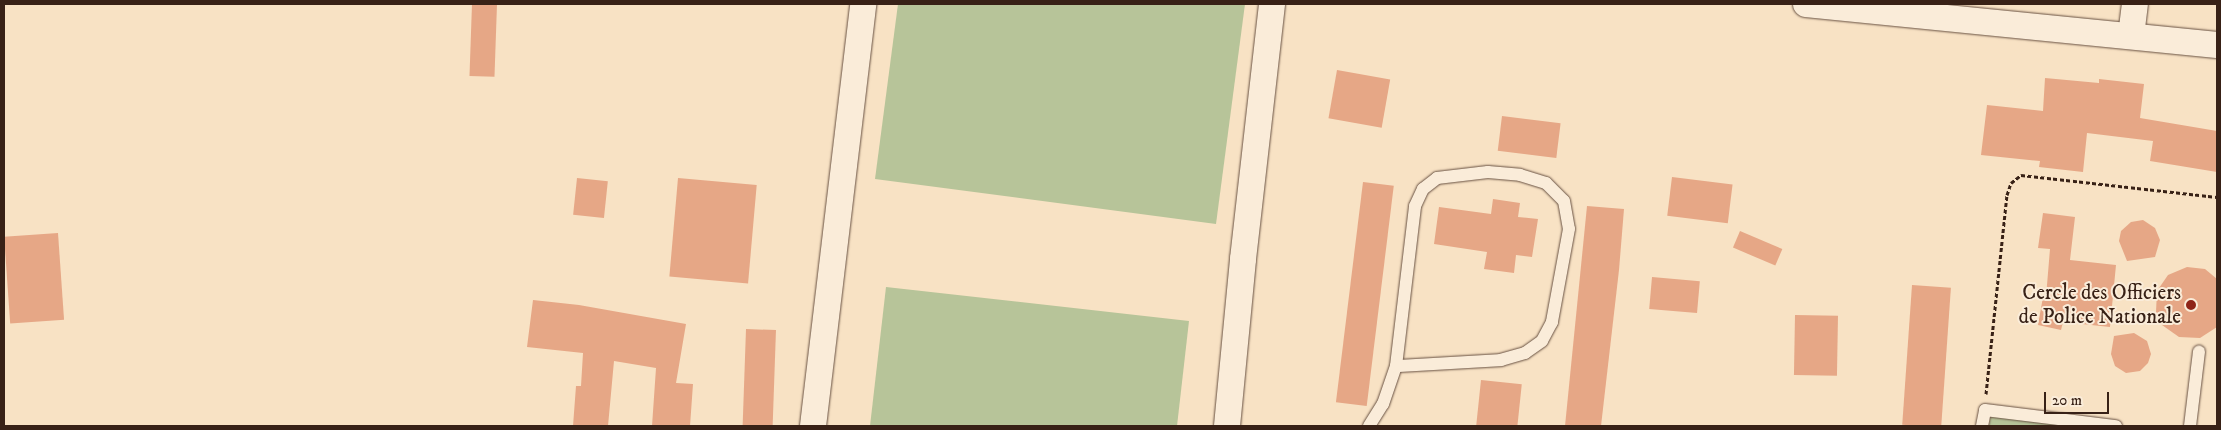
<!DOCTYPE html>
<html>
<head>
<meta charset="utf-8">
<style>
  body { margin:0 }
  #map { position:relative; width:2221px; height:430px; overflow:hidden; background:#f8e2c4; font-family:"IM FELL DW Pica",serif }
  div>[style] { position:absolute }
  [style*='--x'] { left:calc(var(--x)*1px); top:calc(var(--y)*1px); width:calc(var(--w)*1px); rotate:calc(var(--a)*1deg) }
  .green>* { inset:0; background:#b7c499 }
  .building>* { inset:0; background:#e6a786; transform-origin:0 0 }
  .path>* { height:3px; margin-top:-1.5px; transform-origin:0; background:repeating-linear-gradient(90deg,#382116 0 4px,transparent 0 6.5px) }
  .roads { filter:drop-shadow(0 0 1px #685142) drop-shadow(0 0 1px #685142) }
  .lane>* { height:12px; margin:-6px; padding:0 6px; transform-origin:6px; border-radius:6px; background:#faecd9 }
  .street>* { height:26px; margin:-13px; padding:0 13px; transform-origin:13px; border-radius:13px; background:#faecd9 }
  .dots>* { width:14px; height:14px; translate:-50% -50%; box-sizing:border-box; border:2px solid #faecd9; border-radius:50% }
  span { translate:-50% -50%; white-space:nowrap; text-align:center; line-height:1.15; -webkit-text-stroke:4px #faecd9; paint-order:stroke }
  .poi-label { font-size:21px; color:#382116 }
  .right { translate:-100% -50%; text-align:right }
  .frame { position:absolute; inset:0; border:5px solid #382116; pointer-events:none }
  .scale { position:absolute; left:2044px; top:392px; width:65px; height:22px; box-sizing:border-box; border:2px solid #382116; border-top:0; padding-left:6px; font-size:15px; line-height:18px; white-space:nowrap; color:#382116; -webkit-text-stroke:4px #faecd9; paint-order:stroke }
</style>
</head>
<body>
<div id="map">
  <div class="green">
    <i style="clip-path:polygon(898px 4px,1245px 4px,1216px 224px,875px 179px)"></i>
    <i style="clip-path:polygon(886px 287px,1189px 321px,1177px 426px,870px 426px)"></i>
    <i style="clip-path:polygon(2002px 413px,2124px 426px,1989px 426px,1991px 414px)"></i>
  </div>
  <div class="building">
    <i style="left:472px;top:4px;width:25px;height:72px;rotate:2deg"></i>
    <i style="left:1337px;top:70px;width:54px;height:49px;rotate:10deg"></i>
    <i style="clip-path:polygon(2045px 78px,2099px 83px,2099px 79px,2144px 84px,2140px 118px,2217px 131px,2217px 172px,2150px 161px,2153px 141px,2087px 133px,2083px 172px,2039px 167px,2040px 161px,1981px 155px,1987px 105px,2043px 111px)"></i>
    <i style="left:1502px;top:116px;width:59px;height:35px;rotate:7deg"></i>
    <i style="left:1672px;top:177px;width:61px;height:39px;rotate:7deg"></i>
    <i style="left:577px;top:178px;width:31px;height:37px;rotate:6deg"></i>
    <i style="left:678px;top:178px;width:79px;height:99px;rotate:5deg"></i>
    <i style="left:1363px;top:182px;width:31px;height:222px;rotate:7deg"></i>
    <i style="clip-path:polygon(1493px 199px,1520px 203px,1518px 217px,1538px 219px,1532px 257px,1516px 255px,1514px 273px,1484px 269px,1487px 252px,1434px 244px,1439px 207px,1491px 214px)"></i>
    <i style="clip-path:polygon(1587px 206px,1624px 209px,1619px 270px,1601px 426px,1565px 426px)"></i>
    <i style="clip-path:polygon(2043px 213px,2075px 217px,2070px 260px,2116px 265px,2110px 327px,2063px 322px,2061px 330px,2038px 325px,2043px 297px,2046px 297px,2050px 249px,2038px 248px)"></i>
    <i style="clip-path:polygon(2143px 220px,2155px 228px,2160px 240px,2155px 257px,2127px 261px,2119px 241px,2121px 231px,2131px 222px)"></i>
    <i style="left:1740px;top:231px;width:46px;height:18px;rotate:23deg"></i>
    <i style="left:58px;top:233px;width:87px;height:54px;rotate:86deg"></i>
    <i style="clip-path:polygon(2187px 267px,2205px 269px,2217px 279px,2217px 327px,2200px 338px,2179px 337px,2162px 325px,2156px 312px,2157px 291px,2168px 275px)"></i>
    <i style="left:1652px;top:277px;width:48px;height:32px;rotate:5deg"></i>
    <i style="left:1912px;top:285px;width:39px;height:140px;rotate:4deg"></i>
    <i style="clip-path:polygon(533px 300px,579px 305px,686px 324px,676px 383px,693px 384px,690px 426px,652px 426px,656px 368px,614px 361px,608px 426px,573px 426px,576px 386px,581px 386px,583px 353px,527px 347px)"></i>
    <i style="left:1795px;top:315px;width:43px;height:60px;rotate:1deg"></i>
    <i style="left:746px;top:329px;width:30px;height:98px;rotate:2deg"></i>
    <i style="clip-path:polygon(2134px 333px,2147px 341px,2151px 354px,2148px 363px,2140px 371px,2126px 373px,2115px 366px,2111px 354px,2114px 336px)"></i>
    <i style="left:1481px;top:380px;width:41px;height:46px;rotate:6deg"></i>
  </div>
  <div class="path">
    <i style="--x:1986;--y:394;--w:200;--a:-84"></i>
    <i style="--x:2007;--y:195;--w:13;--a:-72"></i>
    <i style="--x:2011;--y:183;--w:13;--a:-39"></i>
    <i style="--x:2021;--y:175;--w:197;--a:6.4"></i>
  </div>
  <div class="roads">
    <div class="lane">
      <i style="--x:1369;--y:426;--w:26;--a:-58"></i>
      <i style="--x:1383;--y:404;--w:40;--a:-71.1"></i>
      <i style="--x:1396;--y:366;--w:161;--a:-83.2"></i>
      <i style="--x:1415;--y:206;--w:19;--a:-65"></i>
      <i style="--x:1423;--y:189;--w:18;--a:-38"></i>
      <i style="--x:1437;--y:178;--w:51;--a:-6.7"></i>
      <i style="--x:1488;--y:172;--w:32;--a:5"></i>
      <i style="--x:1520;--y:175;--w:27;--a:17"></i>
      <i style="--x:1546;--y:183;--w:25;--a:45"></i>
      <i style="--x:1564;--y:201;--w:28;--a:80"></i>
      <i style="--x:1569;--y:229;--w:95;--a:100.4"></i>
      <i style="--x:1552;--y:322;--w:21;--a:118"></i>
      <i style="--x:1542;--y:341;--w:21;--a:145"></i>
      <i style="--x:1525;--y:353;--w:25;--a:164"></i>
      <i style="--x:1501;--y:360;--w:105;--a:176.7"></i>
      <i style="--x:1982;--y:426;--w:16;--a:-79"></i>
      <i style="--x:1985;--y:410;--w:132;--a:7"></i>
      <i style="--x:2190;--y:426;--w:75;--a:-83.1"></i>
    </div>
    <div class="street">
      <i style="--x:1806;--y:4;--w:413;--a:5.7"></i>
      <i style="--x:2131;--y:36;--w:32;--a:-83"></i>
      <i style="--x:813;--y:426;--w:425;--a:-83.2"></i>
      <i style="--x:1227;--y:426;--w:168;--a:-84.5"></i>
      <i style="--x:1243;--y:259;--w:257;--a:-83.5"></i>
    </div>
  </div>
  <div class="dots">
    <i style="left:2191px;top:305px;background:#8f2418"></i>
  </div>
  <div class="poi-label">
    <span class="right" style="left:2181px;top:305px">Cercle des Officiers<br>de Police Nationale</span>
  </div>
  <div class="frame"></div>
  <div class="scale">20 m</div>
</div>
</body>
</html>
